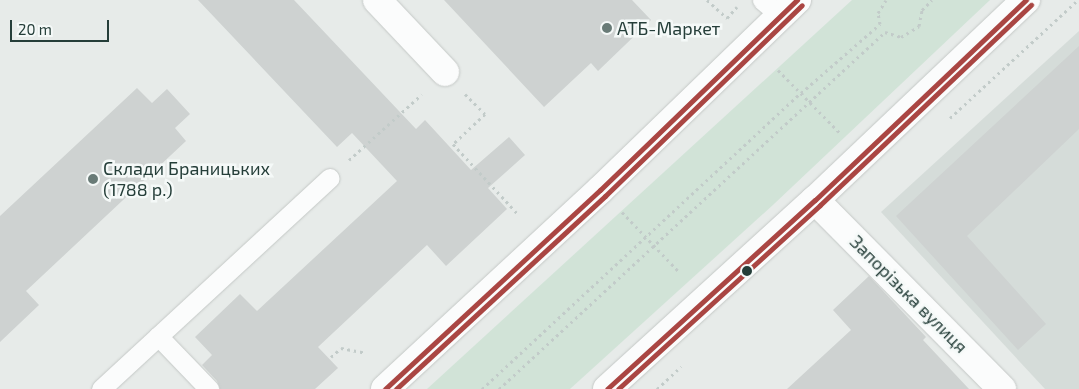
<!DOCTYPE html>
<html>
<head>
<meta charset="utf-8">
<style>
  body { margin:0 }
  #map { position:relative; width:1079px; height:389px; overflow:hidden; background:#e7ebe9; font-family:"Exo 2",sans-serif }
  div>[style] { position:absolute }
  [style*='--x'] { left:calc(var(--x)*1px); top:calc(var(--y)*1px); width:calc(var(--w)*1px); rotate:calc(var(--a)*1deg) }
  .built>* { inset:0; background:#d5dcd9 }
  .green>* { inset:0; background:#d1e3d7 }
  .building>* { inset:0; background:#ced2d1 }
  .path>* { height:3px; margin-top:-1.5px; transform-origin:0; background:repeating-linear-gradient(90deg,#c2cbc9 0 2.5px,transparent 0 6.5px) }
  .roads { filter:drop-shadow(0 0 1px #c4c8c6) drop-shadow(0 0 1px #c4c8c6) }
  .lane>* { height:19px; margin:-9.5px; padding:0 9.5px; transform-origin:9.5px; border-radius:9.5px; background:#fbfcfc }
  .street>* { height:28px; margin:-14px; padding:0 14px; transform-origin:14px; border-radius:14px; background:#fbfcfc }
  .secondary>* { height:28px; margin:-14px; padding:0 14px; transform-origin:14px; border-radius:14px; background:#fbfcfc }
  .bus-1>* { height:5px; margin:-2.5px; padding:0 2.5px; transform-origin:2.5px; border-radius:2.5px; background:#aa4643 }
  .bus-2>* { height:5px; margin:-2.5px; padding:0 2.5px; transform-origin:2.5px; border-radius:2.5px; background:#aa4643 }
  .dots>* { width:14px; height:14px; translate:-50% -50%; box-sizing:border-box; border:2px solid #f5f9f8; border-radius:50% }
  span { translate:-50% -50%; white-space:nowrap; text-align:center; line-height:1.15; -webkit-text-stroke:5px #f5f9f8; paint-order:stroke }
  .poi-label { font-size:18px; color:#253e39 }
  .left { translate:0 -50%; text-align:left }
  .street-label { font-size:18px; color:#253e39 }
  .scale { position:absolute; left:10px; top:20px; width:99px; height:22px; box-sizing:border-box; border:2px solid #253e39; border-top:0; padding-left:6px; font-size:15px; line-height:18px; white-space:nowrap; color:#253e39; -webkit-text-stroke:4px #f5f9f8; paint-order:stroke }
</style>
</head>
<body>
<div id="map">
  <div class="built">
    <i style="clip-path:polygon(1079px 31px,1079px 389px,1045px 389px,881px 212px)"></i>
  </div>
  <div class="green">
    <i style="clip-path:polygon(852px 0,990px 0,774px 204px,570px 389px,427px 389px)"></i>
  </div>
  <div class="building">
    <i style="clip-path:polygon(198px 0,294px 0,416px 129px,425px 120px,471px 170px,509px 137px,525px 155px,488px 188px,507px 209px,446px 266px,427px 245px,318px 347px,338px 368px,315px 389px,220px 389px,217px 381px,202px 365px,212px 355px,195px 337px,240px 294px,257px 311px,397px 181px,352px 133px,337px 147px)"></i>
    <i style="clip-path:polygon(444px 0,632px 0,651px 20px,598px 71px,591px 63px,544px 107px)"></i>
    <i style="clip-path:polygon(1079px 46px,1079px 129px,967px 236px,1046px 324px,1018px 350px,896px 216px)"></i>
    <i style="clip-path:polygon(137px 88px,152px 103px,167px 89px,190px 114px,175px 128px,186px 141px,26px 291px,39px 305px,0 342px,0 216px)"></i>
    <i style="clip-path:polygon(869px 276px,926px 337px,923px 340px,969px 389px,787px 389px,851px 330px,833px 310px)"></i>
  </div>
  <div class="path">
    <i style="--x:707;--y:0;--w:27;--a:42"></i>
    <i style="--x:727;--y:18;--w:15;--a:-48"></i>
    <i style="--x:778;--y:70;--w:88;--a:45.5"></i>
    <i style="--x:465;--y:94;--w:28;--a:45"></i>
    <i style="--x:485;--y:114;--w:44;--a:136.8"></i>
    <i style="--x:453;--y:144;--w:94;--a:47.2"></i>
    <i style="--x:950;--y:118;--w:174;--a:-42.7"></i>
    <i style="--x:349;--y:160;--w:98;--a:-42.1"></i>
    <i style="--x:622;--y:212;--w:84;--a:46.4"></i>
    <i style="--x:331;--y:357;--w:13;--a:-42"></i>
    <i style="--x:341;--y:348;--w:25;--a:11"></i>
    <i style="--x:482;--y:389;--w:435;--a:-42.9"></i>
    <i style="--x:801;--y:93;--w:105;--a:-41.1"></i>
    <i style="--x:880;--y:24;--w:11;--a:-100"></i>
    <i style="--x:878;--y:13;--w:15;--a:-58"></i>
    <i style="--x:499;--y:389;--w:526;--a:-42.76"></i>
    <i style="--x:885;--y:32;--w:17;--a:17"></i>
    <i style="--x:901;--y:37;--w:21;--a:-31"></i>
    <i style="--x:919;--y:26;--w:16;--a:-79"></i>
    <i style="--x:922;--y:10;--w:14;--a:-45"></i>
    <i style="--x:657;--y:389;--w:33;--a:-43"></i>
  </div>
  <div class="roads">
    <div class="lane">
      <i style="--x:762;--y:0;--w:25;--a:40"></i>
      <i style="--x:158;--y:336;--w:74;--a:46.1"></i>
      <i style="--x:101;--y:389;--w:311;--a:-42.7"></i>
    </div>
    <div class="street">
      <i style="--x:377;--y:0;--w:99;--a:46.6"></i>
      <i style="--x:815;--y:200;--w:266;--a:45.3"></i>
    </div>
    <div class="secondary">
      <i style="--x:385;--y:389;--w:293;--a:-42.8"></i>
      <i style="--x:600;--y:190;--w:274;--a:-44"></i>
      <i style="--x:607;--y:389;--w:281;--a:-42.3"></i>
      <i style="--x:815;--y:200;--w:291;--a:-43.5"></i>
    </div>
  </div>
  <div class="bus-1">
    <i style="--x:385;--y:389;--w:293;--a:-42.8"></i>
    <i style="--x:600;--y:190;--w:274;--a:-44"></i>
    <i style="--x:607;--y:389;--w:281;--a:-42.3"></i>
    <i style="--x:815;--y:200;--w:291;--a:-43.5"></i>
  </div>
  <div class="bus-2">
    <i style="--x:396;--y:389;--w:284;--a:-42.7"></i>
    <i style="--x:605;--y:196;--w:274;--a:-44.1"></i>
    <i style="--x:618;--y:389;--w:273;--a:-42.3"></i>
    <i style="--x:820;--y:205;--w:291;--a:-43.5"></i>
  </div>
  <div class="dots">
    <i style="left:607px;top:28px;background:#697b77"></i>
    <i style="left:93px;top:179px;background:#697b77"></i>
    <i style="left:747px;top:271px;background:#253e39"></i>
  </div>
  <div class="poi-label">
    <span class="left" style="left:617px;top:28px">АТБ-Маркет</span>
    <span class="left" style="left:103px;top:179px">Склади Браницьких<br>(1788 р.)</span>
  </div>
  <div class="street-label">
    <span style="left:909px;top:294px;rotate:45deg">Запорізька вулиця</span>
  </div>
  <div class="scale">20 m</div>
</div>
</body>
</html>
